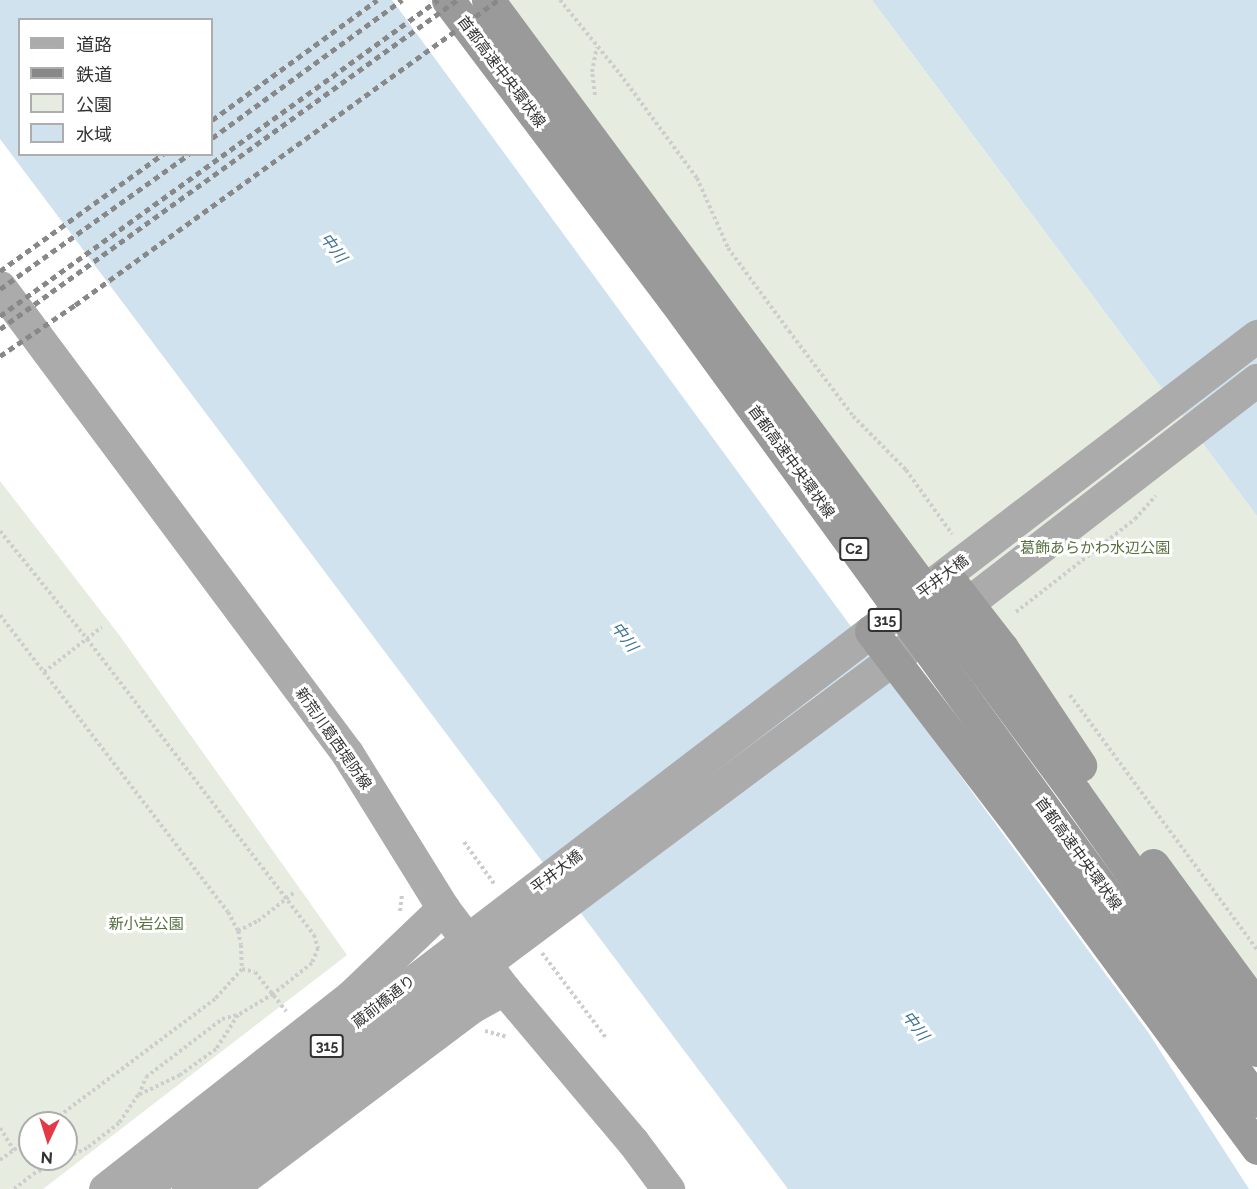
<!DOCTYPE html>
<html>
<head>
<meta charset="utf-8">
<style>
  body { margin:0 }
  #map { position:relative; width:1257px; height:1189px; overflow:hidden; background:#fff; font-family:Raleway,"Noto Sans JP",sans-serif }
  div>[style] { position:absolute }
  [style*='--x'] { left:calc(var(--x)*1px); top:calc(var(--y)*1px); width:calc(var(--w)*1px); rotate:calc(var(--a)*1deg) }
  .green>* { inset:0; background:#e6ecdf }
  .water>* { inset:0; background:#cfe2ee }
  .path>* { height:4px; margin-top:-2px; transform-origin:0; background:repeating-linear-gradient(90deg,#cdcdcd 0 3px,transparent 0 6px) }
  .major>* { height:33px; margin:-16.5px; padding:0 16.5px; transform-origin:16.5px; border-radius:16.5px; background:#ababab }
  .highway>* { height:33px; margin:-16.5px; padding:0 16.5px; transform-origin:16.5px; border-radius:16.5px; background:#9a9a9a }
  .rail>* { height:4.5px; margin-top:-2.25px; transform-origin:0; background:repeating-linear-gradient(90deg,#888 0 6px,transparent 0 10.5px) }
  span { translate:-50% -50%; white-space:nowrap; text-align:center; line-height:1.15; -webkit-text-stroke:6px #fff; paint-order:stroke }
  .shield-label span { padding:2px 4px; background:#fff; border:2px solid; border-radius:4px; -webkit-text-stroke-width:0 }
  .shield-label { font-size:14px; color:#333; font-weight:700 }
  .street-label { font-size:15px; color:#333 }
  .park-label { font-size:15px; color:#56703f }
  .water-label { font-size:16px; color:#3f7597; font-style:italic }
  .legend { position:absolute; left:18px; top:18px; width:195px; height:138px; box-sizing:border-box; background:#fff; border:2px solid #adadad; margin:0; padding:8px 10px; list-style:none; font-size:18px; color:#333 }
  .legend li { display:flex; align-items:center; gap:12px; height:30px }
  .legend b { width:30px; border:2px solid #adadad }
  .north { position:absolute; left:18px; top:1111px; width:60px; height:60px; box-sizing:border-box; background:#fff; border:2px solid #adadad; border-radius:50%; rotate:184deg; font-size:16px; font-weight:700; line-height:24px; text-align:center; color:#333 }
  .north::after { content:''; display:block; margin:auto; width:21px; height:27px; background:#e63946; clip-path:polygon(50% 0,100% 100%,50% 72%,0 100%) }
</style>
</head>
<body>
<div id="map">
  <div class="green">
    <i style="clip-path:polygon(505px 0,872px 0,1257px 516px,1257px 1020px)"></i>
    <i style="clip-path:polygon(evenodd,0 481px,120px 636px,347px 955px,43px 1189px,0 1189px,0 481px,30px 1123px,66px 1123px,66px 1159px,30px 1159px,30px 1123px)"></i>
  </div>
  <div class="water">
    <i style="clip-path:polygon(evenodd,0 0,392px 0,1148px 1032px,1249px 1189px,788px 1189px,0 139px,0 0,20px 20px,212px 20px,212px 154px,20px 154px,20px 20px)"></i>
    <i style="clip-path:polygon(872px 0,1257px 0,1257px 516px,931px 79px)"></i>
  </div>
  <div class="path">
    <i style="--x:560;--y:0;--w:95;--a:51"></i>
    <i style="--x:620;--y:74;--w:129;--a:53.5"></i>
    <i style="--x:697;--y:178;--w:77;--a:66.1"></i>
    <i style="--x:728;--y:248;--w:103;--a:53.7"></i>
    <i style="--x:789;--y:331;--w:106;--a:53"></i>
    <i style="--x:853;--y:416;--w:76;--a:45.5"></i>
    <i style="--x:906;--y:470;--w:79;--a:54.3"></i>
    <i style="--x:595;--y:95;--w:23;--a:-97"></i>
    <i style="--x:592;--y:72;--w:25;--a:-79"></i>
    <i style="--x:0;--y:531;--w:139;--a:51.1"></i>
    <i style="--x:87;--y:639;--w:373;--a:52.5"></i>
    <i style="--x:314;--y:935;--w:14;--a:73"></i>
    <i style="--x:318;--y:948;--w:16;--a:112"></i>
    <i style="--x:312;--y:963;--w:50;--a:141.5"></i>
    <i style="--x:273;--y:994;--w:41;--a:149"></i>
    <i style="--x:238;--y:1015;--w:40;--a:122.9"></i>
    <i style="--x:216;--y:1049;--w:44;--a:144.2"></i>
    <i style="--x:180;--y:1075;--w:47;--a:154.5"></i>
    <i style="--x:138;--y:1095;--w:34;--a:124"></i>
    <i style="--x:119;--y:1123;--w:41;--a:142"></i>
    <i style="--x:87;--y:1148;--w:23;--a:155"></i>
    <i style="--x:1016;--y:612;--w:151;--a:-38"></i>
    <i style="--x:1135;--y:519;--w:31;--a:-48"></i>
    <i style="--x:0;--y:615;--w:374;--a:52.5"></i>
    <i style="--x:228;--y:912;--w:21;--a:62"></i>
    <i style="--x:238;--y:931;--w:14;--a:78"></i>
    <i style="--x:241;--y:945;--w:24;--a:88"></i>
    <i style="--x:242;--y:969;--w:40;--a:132"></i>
    <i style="--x:215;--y:999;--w:206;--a:143.1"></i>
    <i style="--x:44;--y:672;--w:73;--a:-37.8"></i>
    <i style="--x:1070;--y:695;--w:316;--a:53.7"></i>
    <i style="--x:464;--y:842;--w:53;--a:54.2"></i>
    <i style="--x:400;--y:911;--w:16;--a:-83"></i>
    <i style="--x:238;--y:931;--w:22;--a:-27"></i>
    <i style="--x:258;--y:921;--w:48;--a:-38.3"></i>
    <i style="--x:542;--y:953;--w:106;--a:53"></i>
    <i style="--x:242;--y:969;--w:13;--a:13"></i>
    <i style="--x:255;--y:972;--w:50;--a:51.5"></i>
    <i style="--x:485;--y:1031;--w:23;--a:15"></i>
    <i style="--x:139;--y:1095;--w:19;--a:-69"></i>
    <i style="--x:146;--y:1077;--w:96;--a:-37.3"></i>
    <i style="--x:222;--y:1019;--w:16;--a:-15"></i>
    <i style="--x:0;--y:1128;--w:26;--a:58"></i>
    <i style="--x:14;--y:1150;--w:20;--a:-37"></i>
    <i style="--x:0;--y:1160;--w:17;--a:-36"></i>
    <i style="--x:14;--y:1189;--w:24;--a:-38"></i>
    <i style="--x:33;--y:1174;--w:34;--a:-26"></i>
  </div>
  <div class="major">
    <i style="--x:0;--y:287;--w:581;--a:53.33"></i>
    <i style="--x:347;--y:753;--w:182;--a:58.2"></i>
    <i style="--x:443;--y:908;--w:101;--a:53"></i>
    <i style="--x:504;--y:989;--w:200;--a:49.9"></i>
    <i style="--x:633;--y:1142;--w:59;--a:53.3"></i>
    <i style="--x:105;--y:1189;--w:311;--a:-38.1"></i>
    <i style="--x:350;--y:997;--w:129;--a:-43.7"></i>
    <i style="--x:142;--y:1189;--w:1404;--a:-37.42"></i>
    <i style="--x:188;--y:1189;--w:275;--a:-37.5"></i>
    <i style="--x:406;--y:1022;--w:701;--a:-36.71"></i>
    <i style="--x:968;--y:603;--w:365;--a:-37.7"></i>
    <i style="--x:229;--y:1189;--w:305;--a:-36.9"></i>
    <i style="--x:473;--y:1006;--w:35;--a:-29"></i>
  </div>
  <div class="highway">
    <i style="--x:448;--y:0;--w:377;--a:53"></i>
    <i style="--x:675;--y:301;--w:989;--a:53.96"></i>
    <i style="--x:488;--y:0;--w:987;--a:53.49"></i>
    <i style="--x:1075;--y:793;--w:315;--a:54.7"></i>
    <i style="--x:946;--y:576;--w:91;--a:52.1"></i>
    <i style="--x:1002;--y:648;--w:141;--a:56.3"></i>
    <i style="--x:871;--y:631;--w:245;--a:52.6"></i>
    <i style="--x:1020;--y:826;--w:400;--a:53.6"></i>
    <i style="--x:1153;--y:865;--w:176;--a:53.8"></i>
  </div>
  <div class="rail">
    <i style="--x:212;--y:120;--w:204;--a:-36"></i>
    <i style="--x:212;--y:138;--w:235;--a:-36"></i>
    <i style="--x:0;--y:271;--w:201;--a:-35.7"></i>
    <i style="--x:0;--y:289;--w:232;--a:-35.5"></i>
    <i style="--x:0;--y:316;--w:540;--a:-35.81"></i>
    <i style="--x:0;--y:329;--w:563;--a:-35.75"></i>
    <i style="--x:0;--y:356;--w:91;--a:-34.2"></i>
    <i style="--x:75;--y:305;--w:521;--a:-35.79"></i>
  </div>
  <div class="shield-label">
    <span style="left:854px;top:549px">C2</span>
    <span style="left:885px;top:620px">315</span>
    <span style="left:327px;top:1046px">315</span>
  </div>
  <div class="street-label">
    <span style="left:501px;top:72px;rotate:53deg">首都高速中央環状線</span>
    <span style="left:791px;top:462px;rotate:54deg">首都高速中央環状線</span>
    <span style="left:943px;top:577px;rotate:-37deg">平井大橋</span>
    <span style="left:333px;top:739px;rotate:55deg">新荒川葛西堤防線</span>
    <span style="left:1078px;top:854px;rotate:54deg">首都高速中央環状線</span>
    <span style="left:557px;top:872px;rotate:-37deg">平井大橋</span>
    <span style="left:384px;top:1002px;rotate:-38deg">蔵前橋通り</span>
  </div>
  <div class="park-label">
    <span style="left:1095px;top:549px">葛飾あらかわ水辺公園</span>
    <span style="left:146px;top:925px">新小岩公園</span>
  </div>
  <div class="water-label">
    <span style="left:333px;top:248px;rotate:53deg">中川</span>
    <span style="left:624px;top:637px;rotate:53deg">中川</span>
    <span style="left:915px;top:1026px;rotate:53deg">中川</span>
  </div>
  <ul class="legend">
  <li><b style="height:8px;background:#ababab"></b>道路</li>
  <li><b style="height:8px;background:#888"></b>鉄道</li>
  <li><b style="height:16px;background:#e6ecdf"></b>公園</li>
  <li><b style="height:16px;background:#cfe2ee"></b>水域</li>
  </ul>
  <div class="north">N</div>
</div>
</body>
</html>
